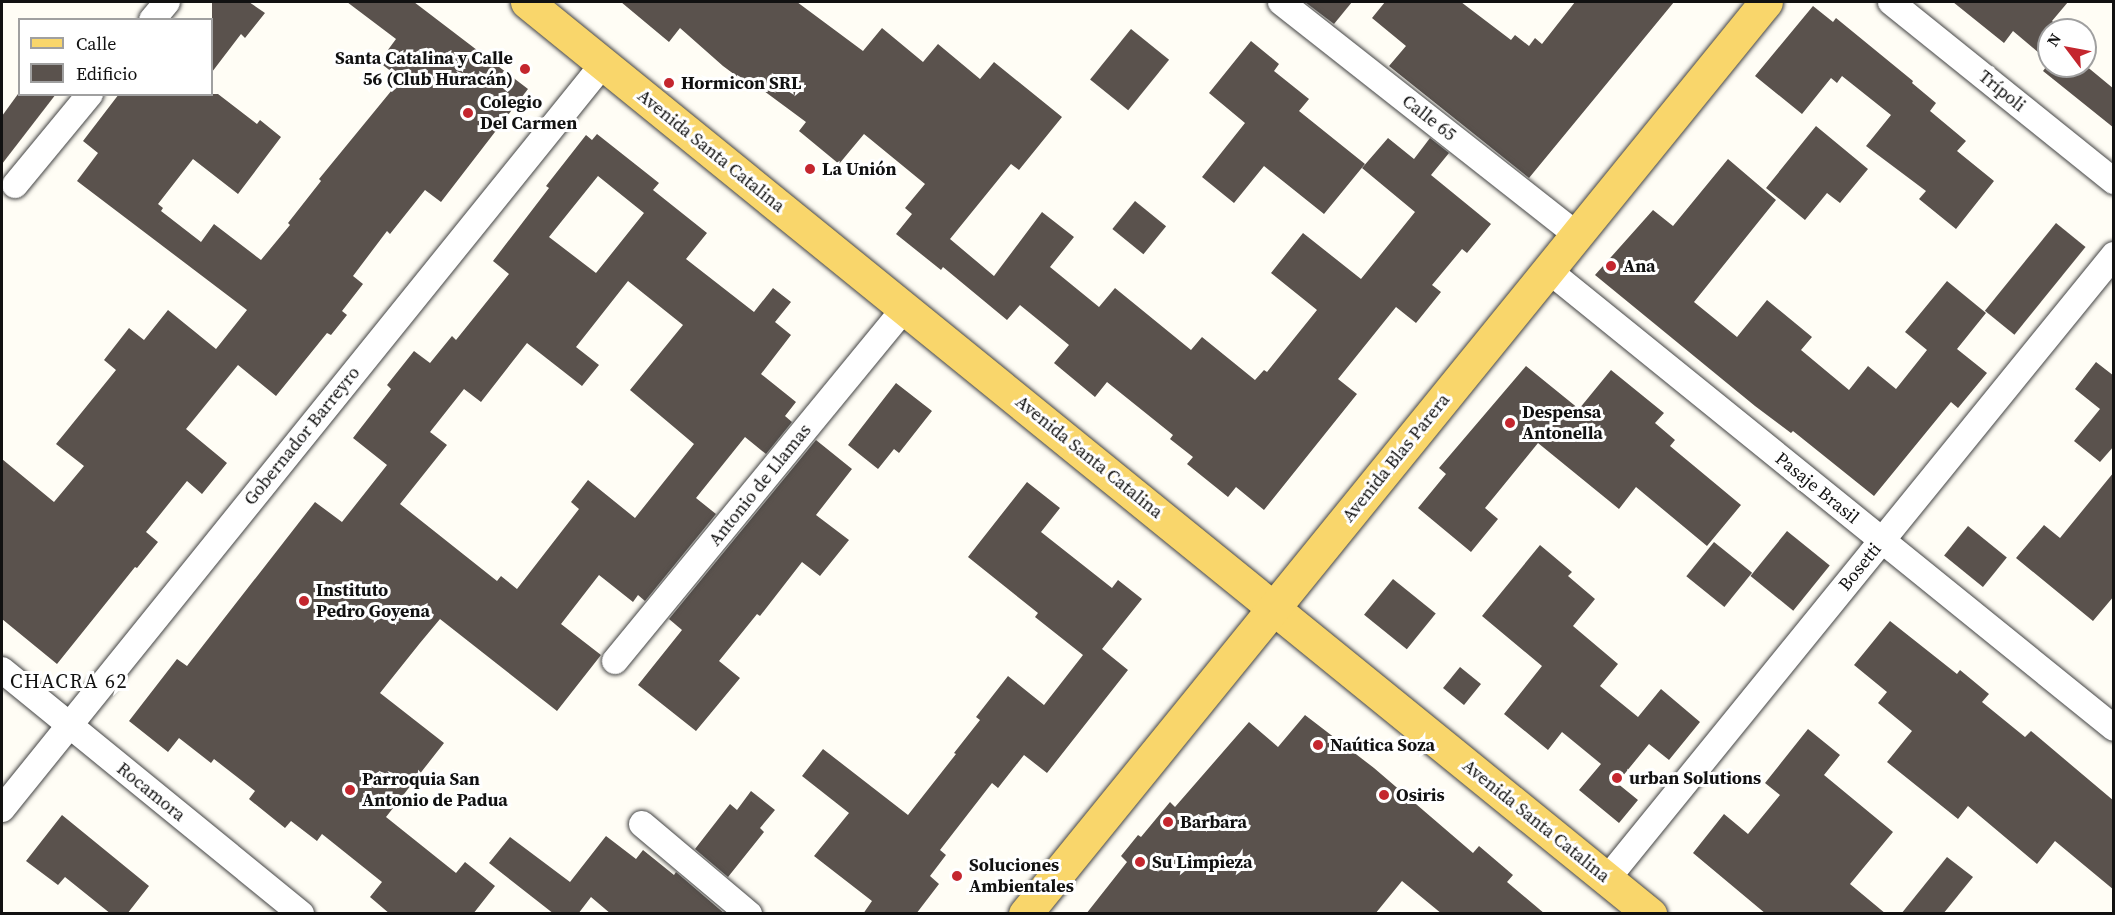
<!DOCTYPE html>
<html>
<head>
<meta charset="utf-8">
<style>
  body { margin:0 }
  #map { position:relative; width:2115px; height:915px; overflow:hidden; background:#fffdf5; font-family:"Source Serif 4",serif }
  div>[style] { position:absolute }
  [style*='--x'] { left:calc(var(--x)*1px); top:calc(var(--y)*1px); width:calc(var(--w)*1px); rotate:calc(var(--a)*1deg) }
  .building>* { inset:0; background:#5a524d; transform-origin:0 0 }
  .roads { filter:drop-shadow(0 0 2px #444) drop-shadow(0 0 2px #444) }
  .street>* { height:26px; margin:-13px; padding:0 13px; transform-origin:13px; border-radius:13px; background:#fff }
  .primary>* { height:33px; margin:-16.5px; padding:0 16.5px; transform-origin:16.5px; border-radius:16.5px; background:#f9d66b }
  .dots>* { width:16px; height:16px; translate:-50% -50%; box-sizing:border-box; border:3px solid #fff; border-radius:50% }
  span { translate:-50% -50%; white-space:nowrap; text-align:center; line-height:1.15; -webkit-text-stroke:6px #fff; paint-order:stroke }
  .poi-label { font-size:18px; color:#111; font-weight:700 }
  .right { translate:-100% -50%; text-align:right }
  .left { translate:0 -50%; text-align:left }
  .street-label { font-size:18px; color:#111 }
  .neighbourhood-label { font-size:20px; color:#111; letter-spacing:1.5px }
  .frame { position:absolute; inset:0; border:3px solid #111; pointer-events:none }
  .legend { position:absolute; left:18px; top:18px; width:195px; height:78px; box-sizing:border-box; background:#fff; border:2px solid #a0a0a0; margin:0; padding:8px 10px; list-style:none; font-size:18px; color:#111 }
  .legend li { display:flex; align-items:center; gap:12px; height:30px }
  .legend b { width:30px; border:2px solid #a0a0a0 }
  .north { position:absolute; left:2037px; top:18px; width:60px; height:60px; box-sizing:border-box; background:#fff; border:2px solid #a0a0a0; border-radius:50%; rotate:302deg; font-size:16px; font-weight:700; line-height:24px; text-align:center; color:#111 }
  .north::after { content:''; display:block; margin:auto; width:21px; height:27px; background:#c4262e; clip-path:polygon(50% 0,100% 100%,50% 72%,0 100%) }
</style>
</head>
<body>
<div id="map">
  <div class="building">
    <i style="clip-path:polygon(212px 2px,249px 2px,265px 13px,245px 38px,241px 34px,212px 72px)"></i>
    <i style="clip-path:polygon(347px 2px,414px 2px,528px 89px,441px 202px,425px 190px,390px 234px,387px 231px,353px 276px,363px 284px,342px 311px,347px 315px,331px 335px,327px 333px,276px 396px,238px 365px,186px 429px,227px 463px,202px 494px,187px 481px,146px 532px,158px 542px,137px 568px,135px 567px,57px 664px,2px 619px,2px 459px,54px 502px,84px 466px,56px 444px,116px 370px,104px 360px,129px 328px,144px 340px,168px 310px,216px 349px,247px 310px,77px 181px,98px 153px,83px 141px,119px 94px,218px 94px,257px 124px,260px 120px,281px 137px,238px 194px,193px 159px,158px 204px,163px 208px,161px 211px,201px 242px,214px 224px,261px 260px,290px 225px,288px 223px,321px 181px,319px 179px,401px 79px,379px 62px,396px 39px)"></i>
    <i style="clip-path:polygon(621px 2px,797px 2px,863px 51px,882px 28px,923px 62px,938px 44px,980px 79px,994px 62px,1062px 117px,1019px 170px,1011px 164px,950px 239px,994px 276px,1042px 212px,1074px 237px,1050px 267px,1099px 307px,1115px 288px,1191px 350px,1202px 337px,1255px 380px,1264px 370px,1267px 372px,1317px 310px,1271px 273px,1303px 233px,1361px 279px,1415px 212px,1362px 168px,1388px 138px,1414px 159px,1430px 138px,1449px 153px,1431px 175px,1491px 224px,1467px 253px,1462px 249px,1432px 285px,1441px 292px,1416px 323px,1396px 307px,1338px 379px,1357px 394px,1264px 510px,1236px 487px,1228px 497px,1187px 464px,1193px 457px,1170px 439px,1173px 435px,1107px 382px,1095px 397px,1054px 363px,1069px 345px,1020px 305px,1007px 320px,943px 267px,941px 270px,896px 234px,912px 214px,905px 208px,925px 184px,864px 134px,839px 164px,799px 131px,806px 122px,753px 83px,750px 86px,723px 66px,680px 28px,669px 42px)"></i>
    <i style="clip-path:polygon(1305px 2px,1352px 2px,1334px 24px)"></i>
    <i style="clip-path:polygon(1385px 2px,1461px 2px,1511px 40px,1515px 35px,1529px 46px,1535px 38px,1542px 44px,1575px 2px,1674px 2px,1529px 178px,1389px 66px,1406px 46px,1372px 18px)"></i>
    <i style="clip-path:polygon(1953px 2px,2068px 2px,2052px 21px,2060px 28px,2049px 30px,2049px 41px,2039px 53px,2013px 31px,2004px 43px)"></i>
    <i style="clip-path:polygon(1813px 6px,1833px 22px,1836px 18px,1913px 81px,1912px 83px,1936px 103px,1930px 111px,1966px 141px,1957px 151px,1994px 181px,1956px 229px,1919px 199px,1926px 191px,1866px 146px,1891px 115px,1842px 76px,1837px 83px,1831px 78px,1802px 114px,1755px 76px)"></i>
    <i style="left:1131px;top:29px;width:49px;height:65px;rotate:39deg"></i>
    <i style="clip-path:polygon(1251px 41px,1279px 64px,1274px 71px,1309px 99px,1299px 111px,1365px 164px,1324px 214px,1264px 166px,1234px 203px,1202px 177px,1245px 123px,1209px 93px)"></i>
    <i style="clip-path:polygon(2049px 63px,2049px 66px,2085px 65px,2114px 89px,2114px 128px,2043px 71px)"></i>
    <i style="clip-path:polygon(18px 94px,56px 94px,2px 164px,2px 116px)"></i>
    <i style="clip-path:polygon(1816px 126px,1868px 169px,1840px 203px,1827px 193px,1805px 220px,1766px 188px)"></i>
    <i style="clip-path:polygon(evenodd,597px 134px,659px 183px,653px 190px,707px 233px,686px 259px,754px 312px,773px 288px,791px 302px,775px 322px,791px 335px,761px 374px,796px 402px,785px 416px,792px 422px,766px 454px,745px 437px,696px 498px,716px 514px,645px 601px,638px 595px,633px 602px,599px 575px,561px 624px,601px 655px,557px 711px,440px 619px,420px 643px,380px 693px,444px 743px,386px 817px,456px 873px,465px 862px,495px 886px,473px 914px,390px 914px,370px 897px,382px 882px,322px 834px,317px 841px,291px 821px,285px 828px,249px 799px,255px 791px,214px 759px,211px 763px,179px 738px,168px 752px,129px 721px,177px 659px,187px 666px,315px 502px,342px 522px,387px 465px,353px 438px,391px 389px,387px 385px,414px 351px,430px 363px,452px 336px,456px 340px,509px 274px,493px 261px,549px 188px,546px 186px,586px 135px,592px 140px,597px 134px,598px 176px,644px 213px,596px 273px,549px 237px,598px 176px,597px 134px,628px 281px,683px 325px,630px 390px,694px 444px,635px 518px,588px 480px,571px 502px,579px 509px,517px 589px,501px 576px,497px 581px,400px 504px,447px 445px,430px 432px,464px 389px,481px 402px,527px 343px,582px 386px,599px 365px,576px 347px,628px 281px)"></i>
    <i style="clip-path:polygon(1728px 159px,1776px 200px,1694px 302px,1737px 337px,1767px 300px,1812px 337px,1801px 350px,1849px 390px,1868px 366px,1896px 389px,1927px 350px,1905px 332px,1947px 281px,1986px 313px,1957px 349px,1987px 373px,1958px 408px,1951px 402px,1874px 496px,1793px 431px,1791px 433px,1755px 406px,1595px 275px,1653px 210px,1673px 226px)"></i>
    <i style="left:1135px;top:201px;width:40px;height:36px;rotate:39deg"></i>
    <i style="left:2056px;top:223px;width:38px;height:113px;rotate:39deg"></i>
    <i style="clip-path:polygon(2096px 362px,2114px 376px,2114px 446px,2100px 462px,2074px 441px,2100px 409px,2075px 389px)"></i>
    <i style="clip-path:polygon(1526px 366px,1579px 409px,1611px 370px,1664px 413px,1655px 423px,1675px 440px,1670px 446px,1741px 505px,1707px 546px,1636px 487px,1619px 509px,1538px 443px,1485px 508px,1498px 519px,1471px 552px,1418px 508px,1446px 474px,1439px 468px)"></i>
    <i style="clip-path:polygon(896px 383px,932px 411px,899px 453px,894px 449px,878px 469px,848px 445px)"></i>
    <i style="clip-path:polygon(816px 440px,852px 469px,816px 515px,849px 540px,820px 576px,802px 562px,760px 616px,757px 614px,719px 661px,740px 678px,696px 731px,638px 685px,682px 630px,669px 619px)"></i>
    <i style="clip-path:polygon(2114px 472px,2114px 596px,2093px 621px,2016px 558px,2044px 525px,2060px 538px)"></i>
    <i style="clip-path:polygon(1027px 482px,1060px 508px,1041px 532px,1112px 588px,1118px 580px,1142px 599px,1102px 649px,1128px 670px,1047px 773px,1024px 755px,998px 788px,992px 783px,940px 850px,946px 855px,930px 876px,939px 884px,916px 914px,863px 914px,872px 901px,814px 856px,849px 813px,802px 776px,823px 749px,908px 815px,956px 754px,954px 753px,980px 720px,976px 717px,1008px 676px,1044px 705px,1083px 655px,1035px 617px,1038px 613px,968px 557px)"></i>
    <i style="left:1968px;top:526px;width:50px;height:38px;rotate:39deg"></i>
    <i style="left:1787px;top:531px;width:55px;height:58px;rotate:39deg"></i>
    <i style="left:1714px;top:542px;width:49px;height:44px;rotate:39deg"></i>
    <i style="clip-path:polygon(1540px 545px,1572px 572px,1568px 576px,1595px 599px,1573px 626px,1618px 664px,1600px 686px,1638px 717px,1661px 689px,1700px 722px,1669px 760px,1649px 744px,1617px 783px,1638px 800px,1619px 823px,1579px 790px,1601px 764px,1562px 732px,1548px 750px,1504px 714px,1542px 666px,1482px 616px)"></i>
    <i style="left:1393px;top:579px;width:55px;height:46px;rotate:39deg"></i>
    <i style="clip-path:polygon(1890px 621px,1957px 674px,1960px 670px,1989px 694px,1982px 702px,2025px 737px,2031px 731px,2114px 801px,2114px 890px,2055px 841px,2037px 864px,1968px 806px,1958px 819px,1887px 762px,1912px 731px,1878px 703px,1887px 692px,1854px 665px)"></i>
    <i style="left:1460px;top:667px;width:27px;height:27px;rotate:39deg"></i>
    <i style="clip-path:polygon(1305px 715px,1374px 768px,1473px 853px,1479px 846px,1513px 875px,1507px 882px,1545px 914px,1442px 914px,1402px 881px,1375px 914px,1086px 914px,1127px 862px,1121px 856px,1138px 835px,1141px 837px,1170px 802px,1175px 807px,1249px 722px,1278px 747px)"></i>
    <i style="clip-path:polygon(1808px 729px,1840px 755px,1824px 775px,1893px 832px,1850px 884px,1886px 914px,1766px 914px,1693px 853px,1724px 814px,1748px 834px,1780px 795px,1765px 783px)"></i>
    <i style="clip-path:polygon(751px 791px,775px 810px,760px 828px,764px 832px,728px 877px,695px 849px,730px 804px,737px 810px)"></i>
    <i style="clip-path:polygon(62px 815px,149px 886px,127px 914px,111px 914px,65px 877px,58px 885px,26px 861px)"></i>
    <i style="clip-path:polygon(606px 836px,636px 859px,643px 850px,674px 875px,676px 872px,725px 914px,611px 914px,591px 897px,578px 914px,554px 914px,489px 863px,510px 837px,570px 882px)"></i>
    <i style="clip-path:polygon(1947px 857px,1973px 877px,1943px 914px,1901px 914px)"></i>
  </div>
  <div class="roads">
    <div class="street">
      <i style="--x:1281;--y:2;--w:377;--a:38.2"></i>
      <i style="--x:1891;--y:2;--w:286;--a:38.8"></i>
      <i style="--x:152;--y:20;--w:23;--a:-50"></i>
      <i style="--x:15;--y:185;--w:118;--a:-50.5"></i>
      <i style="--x:1548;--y:270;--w:728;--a:38.98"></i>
      <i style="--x:615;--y:661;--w:457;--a:-50.6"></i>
      <i style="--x:2;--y:670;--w:386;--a:39.2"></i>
      <i style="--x:2;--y:809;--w:959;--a:-51.1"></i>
      <i style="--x:642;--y:824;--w:140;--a:40.1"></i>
      <i style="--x:1607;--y:879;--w:804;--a:-50.91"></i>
    </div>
    <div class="primary">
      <i style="--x:527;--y:2;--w:1447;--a:39.08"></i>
      <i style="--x:1025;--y:914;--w:1175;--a:-50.91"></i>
    </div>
  </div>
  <div class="dots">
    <i style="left:525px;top:69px;background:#c4262e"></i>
    <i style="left:669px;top:83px;background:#c4262e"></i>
    <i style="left:468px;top:113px;background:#c4262e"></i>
    <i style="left:810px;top:169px;background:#c4262e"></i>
    <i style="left:1611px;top:266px;background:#c4262e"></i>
    <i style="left:1510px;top:423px;background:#c4262e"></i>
    <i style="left:304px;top:601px;background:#c4262e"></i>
    <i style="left:1318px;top:745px;background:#c4262e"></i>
    <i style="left:1617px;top:778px;background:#c4262e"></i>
    <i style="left:350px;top:790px;background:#c4262e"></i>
    <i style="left:1384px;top:795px;background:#c4262e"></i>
    <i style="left:1168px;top:822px;background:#c4262e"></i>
    <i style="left:1140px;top:862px;background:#c4262e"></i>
    <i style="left:957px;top:876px;background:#c4262e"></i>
  </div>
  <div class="poi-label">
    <span class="right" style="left:513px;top:69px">Santa Catalina y Calle<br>56 (Club Huracán)</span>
    <span class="left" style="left:681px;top:83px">Hormicon SRL</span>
    <span class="left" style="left:480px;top:113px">Colegio<br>Del Carmen</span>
    <span class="left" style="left:822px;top:169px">La Unión</span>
    <span class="left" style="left:1623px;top:266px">Ana</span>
    <span class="left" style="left:1522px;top:423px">Despensa<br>Antonella</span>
    <span class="left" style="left:316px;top:601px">Instituto<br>Pedro Goyena</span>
    <span class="left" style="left:1330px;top:745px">Naútica Soza</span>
    <span class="left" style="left:1629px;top:778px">urban Solutions</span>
    <span class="left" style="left:362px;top:790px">Parroquia San<br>Antonio de Padua</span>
    <span class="left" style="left:1396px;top:795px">Osiris</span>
    <span class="left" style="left:1180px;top:822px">Barbara</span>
    <span class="left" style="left:1152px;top:862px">Su Limpieza</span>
    <span class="left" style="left:969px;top:876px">Soluciones<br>Ambientales</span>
  </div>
  <div class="street-label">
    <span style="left:2002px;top:91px;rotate:39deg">Trípoli</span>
    <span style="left:1429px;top:118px;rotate:38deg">Calle 65</span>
    <span style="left:711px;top:151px;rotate:39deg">Avenida Santa Catalina</span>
    <span style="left:302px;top:436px;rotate:-51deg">Gobernador Barreyro</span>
    <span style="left:1089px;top:457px;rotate:39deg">Avenida Santa Catalina</span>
    <span style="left:1396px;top:458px;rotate:-51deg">Avenida Blas Parera</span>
    <span style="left:760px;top:485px;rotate:-51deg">Antonio de Llamas</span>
    <span style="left:1817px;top:488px;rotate:39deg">Pasaje Brasil</span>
    <span style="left:1860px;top:567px;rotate:-51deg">Bosetti</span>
    <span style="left:151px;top:792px;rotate:39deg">Rocamora</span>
    <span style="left:1536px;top:821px;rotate:39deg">Avenida Santa Catalina</span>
  </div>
  <div class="neighbourhood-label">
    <span style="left:69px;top:681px">CHACRA 62</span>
  </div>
  <div class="frame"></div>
  <ul class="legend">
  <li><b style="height:8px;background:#f9d66b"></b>Calle</li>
  <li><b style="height:16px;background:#5a524d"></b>Edificio</li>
  </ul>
  <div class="north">N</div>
</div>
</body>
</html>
